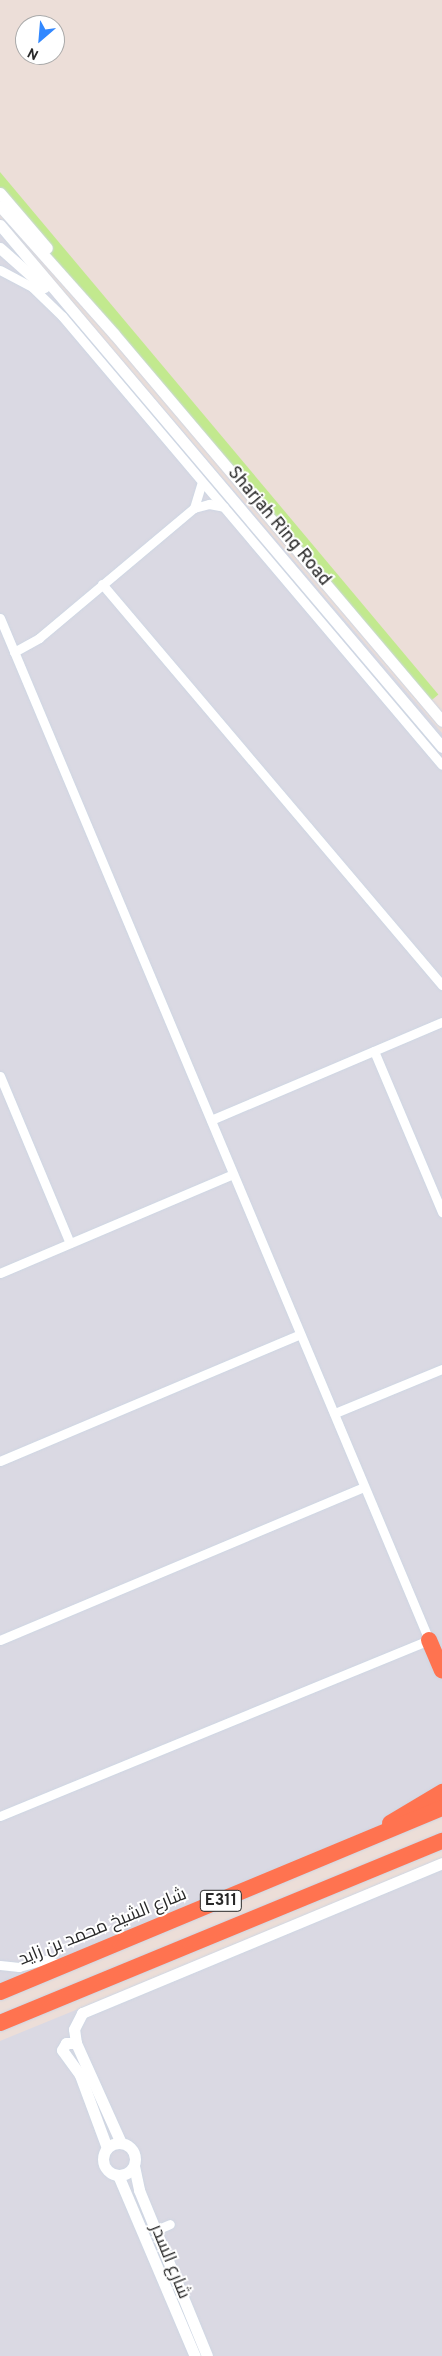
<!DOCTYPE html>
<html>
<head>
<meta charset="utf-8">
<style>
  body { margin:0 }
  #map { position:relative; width:442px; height:2356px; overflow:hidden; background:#ecded8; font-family:Overpass,Cairo,sans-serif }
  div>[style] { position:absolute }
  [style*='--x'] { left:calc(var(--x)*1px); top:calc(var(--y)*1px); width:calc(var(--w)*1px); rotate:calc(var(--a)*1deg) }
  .industrial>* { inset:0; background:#dad9e3 }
  .green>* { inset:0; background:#c2e98e; transform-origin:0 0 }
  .roads { filter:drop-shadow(0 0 1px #cdd6e3) drop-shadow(0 0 1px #cdd6e3) }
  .minor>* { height:9px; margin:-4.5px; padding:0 4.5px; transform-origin:4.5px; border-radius:4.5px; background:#fff }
  .tertiary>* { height:11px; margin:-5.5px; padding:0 5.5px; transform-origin:5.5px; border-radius:5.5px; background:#fff }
  .tertiary>.ring { margin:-5.5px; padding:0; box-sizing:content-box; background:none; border:11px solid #fff; border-radius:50% }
  .motorway>* { height:16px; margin:-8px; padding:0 8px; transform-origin:8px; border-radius:8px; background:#ff7350 }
  span { translate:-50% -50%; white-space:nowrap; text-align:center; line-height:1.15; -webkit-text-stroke:4px #fff; paint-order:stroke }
  .shield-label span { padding:1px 4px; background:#fff; border:1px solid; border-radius:4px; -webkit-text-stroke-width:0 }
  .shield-label { font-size:16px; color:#282828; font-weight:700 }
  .street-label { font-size:18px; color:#282828 }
  .north { position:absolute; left:15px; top:15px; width:50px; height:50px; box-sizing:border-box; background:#fff; border:1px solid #a9a9a9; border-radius:50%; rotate:207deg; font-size:14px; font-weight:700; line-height:20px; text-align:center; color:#282828 }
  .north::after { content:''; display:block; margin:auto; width:18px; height:22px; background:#3288ff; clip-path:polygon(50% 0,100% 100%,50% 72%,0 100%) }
</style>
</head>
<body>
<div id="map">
  <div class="industrial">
    <i style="clip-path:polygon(0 218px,442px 733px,442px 1804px,0 1990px)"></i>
    <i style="clip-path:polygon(442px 1860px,442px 2356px,0 2356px,0 2041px)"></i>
  </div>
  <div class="green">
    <i style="left:0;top:172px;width:682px;height:19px;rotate:50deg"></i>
  </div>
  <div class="roads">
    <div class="minor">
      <i style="--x:0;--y:270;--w:36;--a:28"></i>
      <i style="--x:32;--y:287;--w:42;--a:44"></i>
      <i style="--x:62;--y:316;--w:588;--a:49.76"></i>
      <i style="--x:194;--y:508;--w:27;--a:-73"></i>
      <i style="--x:102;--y:584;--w:526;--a:49.71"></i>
      <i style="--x:0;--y:618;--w:1108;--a:67.23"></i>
      <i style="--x:429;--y:1640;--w:464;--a:157.7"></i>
      <i style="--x:14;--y:652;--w:29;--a:-29"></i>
      <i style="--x:39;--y:638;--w:202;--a:-40"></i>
      <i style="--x:194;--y:508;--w:16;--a:-15"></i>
      <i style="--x:209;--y:504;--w:15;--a:11"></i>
      <i style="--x:374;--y:1051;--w:175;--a:67.1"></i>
      <i style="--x:0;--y:1076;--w:181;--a:67.3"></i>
      <i style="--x:211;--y:1120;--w:251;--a:-23"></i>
      <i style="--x:0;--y:1273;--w:253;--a:-23"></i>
      <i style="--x:335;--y:1413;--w:116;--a:-22.4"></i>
      <i style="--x:0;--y:1461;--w:326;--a:-22.9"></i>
      <i style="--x:0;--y:1640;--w:395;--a:-22.8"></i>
      <i style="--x:0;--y:1965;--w:19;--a:6"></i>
      <i style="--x:19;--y:1967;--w:28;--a:-15"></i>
      <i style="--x:46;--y:1960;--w:18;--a:16"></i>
      <i style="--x:156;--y:2230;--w:15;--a:-23"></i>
    </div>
    <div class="tertiary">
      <i style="--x:0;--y:193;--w:72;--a:49.5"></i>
      <i style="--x:0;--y:206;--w:171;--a:48.3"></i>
      <i style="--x:114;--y:334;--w:507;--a:49.72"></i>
      <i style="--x:0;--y:225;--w:684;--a:49.74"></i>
      <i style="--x:0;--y:248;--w:59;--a:41.6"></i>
      <i style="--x:76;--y:2043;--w:10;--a:180"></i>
      <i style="--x:66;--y:2043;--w:8;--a:120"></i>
      <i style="--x:62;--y:2050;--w:31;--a:54"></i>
      <i style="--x:80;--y:2075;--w:78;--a:69.7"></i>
      <i style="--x:121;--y:2143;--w:110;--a:-114.2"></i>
      <i style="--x:76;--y:2043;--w:14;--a:-98"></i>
      <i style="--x:74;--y:2029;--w:18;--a:-63"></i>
      <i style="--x:82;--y:2013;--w:390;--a:-22.6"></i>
      <i class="ring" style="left:103px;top:2143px;width:21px;height:21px"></i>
      <i style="--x:134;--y:2166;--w:25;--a:78"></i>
      <i style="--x:139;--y:2190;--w:179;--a:67.7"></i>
      <i style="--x:118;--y:2175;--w:197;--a:67"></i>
    </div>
    <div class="motorway">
      <i style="--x:429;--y:1640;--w:33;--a:67"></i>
      <i style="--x:390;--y:1823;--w:61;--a:-30.8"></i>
      <i style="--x:0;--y:1992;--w:479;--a:-22.6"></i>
      <i style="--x:0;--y:2023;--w:478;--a:-22.4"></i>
    </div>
  </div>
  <div class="shield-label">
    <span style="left:221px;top:1901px">E311</span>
  </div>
  <div class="street-label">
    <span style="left:278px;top:527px;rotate:50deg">Sharjah Ring Road</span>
    <span style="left:103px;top:1928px;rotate:-22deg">شارع الشيخ محمد بن زايد</span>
    <span style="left:169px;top:2262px;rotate:68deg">شارع السدر</span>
  </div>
  <div class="north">N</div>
</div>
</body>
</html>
